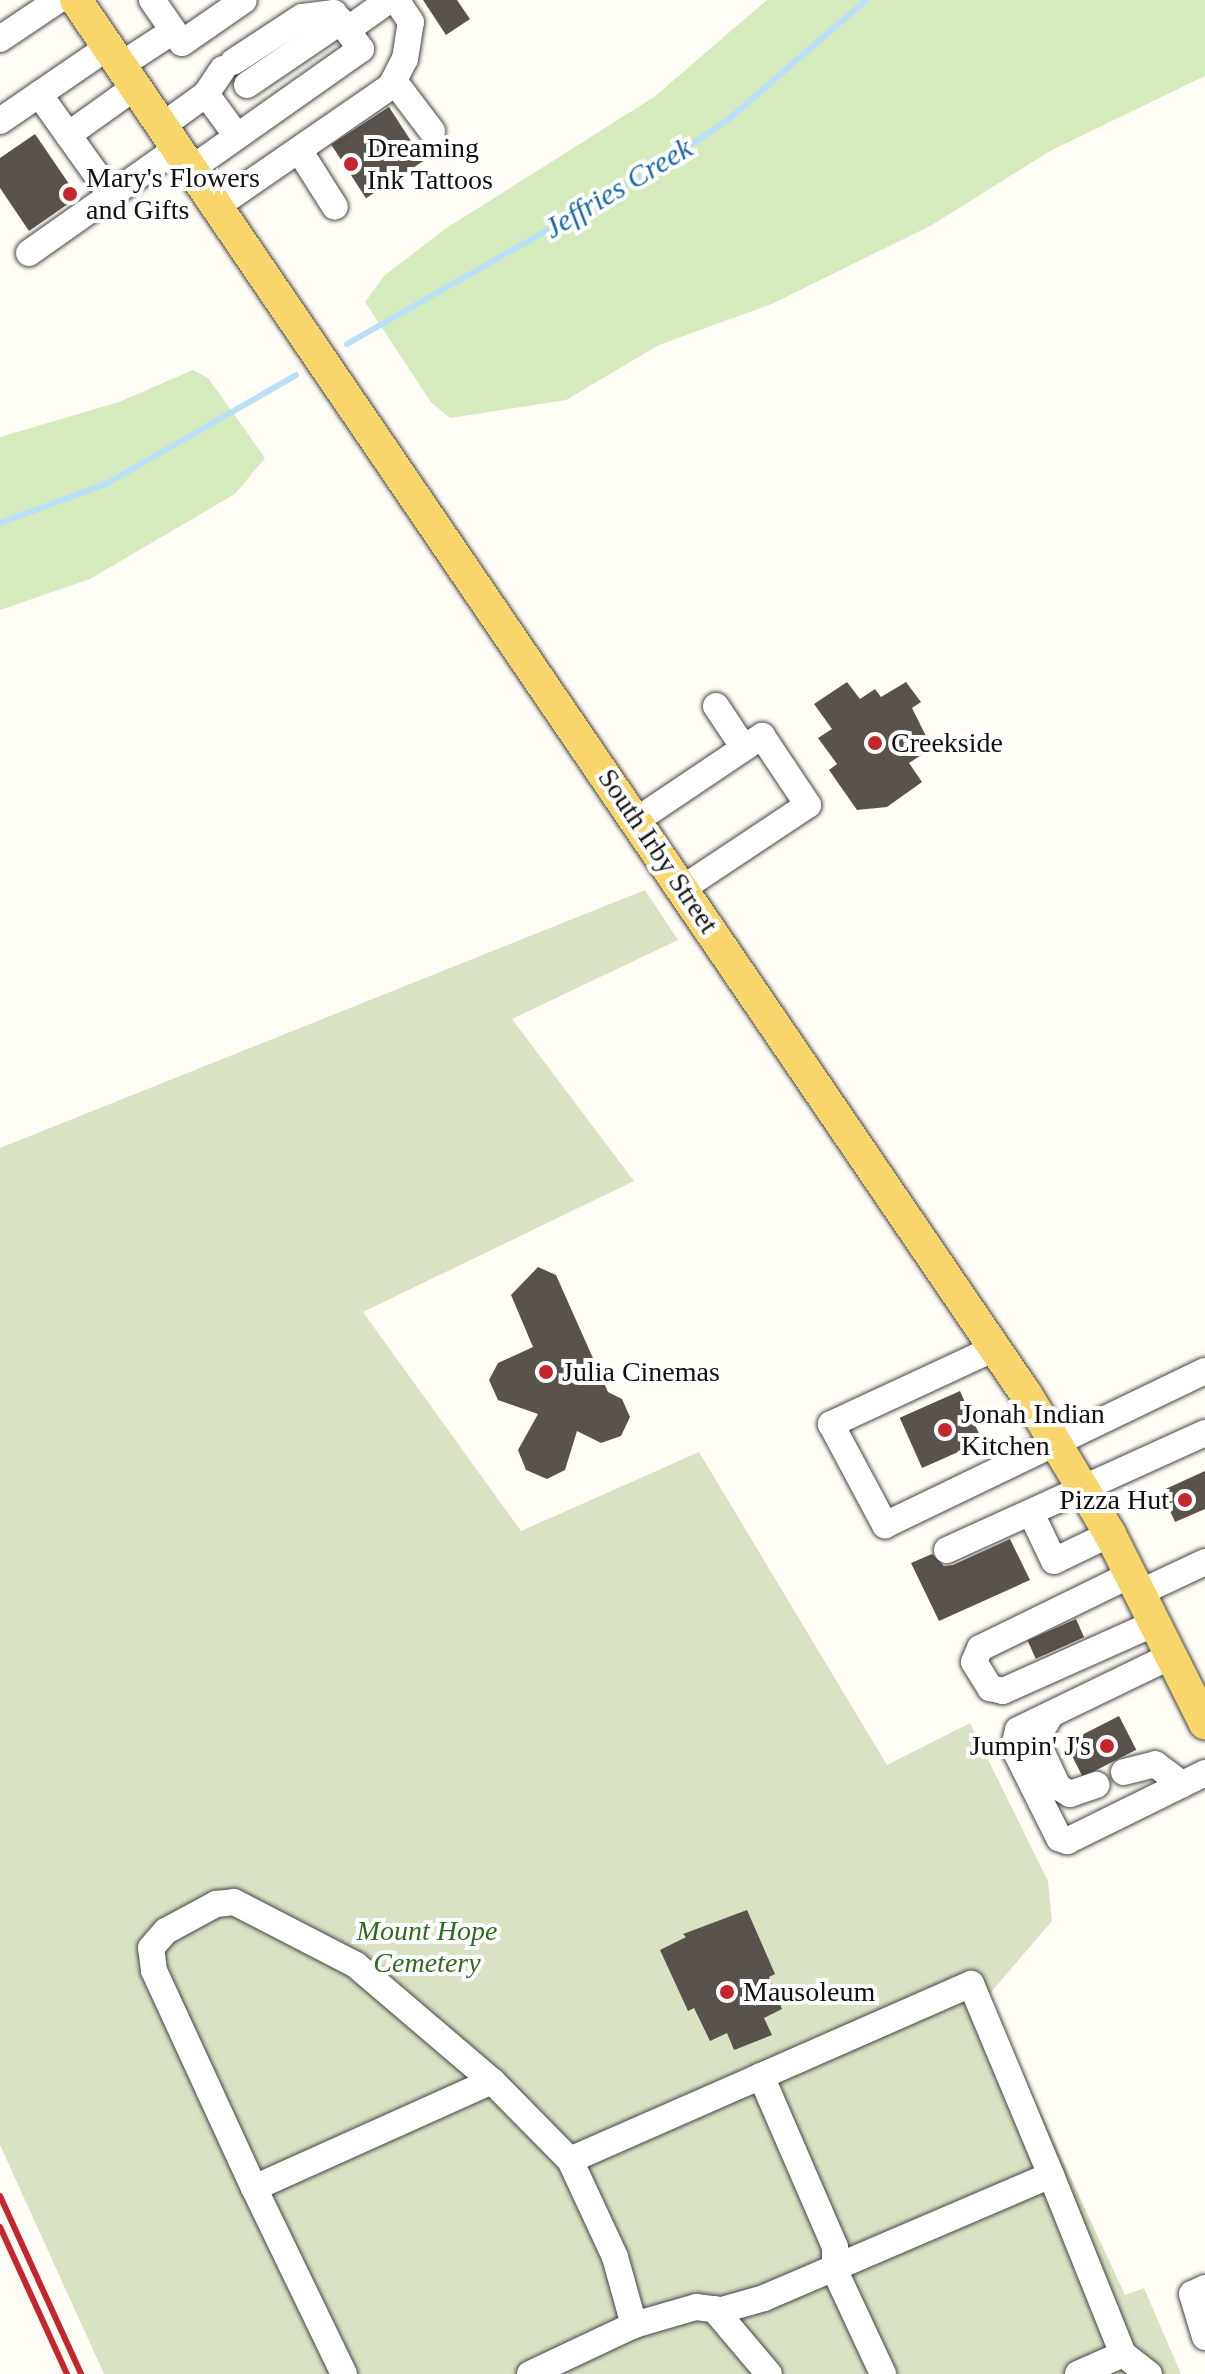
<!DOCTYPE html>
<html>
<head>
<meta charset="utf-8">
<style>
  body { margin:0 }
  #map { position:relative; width:1205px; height:2374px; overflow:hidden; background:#fffdf5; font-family:Georgia,serif }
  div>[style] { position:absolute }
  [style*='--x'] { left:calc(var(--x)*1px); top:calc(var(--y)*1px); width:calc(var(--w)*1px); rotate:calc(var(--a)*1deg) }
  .green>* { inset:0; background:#d5ebbd }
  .cemetery>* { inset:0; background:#d9e3c4 }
  .stream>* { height:6px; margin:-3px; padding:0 3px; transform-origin:3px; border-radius:3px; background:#b9e0f7 }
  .building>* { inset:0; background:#5a524d; transform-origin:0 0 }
  .roads { filter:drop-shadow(0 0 2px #444) drop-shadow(0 0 2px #444) }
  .minor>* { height:26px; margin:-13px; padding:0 13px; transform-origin:13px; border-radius:13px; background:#fff }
  .major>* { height:32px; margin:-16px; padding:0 16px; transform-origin:16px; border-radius:16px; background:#f9d66b }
  .rail>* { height:6px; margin:-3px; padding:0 3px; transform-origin:3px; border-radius:3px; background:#c4262e }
  .dots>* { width:22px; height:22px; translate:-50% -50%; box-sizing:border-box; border:4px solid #fff; border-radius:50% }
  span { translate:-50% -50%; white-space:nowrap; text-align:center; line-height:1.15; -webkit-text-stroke:8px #fff; paint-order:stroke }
  .poi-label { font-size:28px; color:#111 }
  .left { translate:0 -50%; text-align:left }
  .right { translate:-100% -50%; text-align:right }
  .street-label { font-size:28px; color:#111 }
  .park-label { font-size:28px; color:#2f6b1f; font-style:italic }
  .water-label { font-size:30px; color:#1768a6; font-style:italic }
</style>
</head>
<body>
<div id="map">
  <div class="green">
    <i style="clip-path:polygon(767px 0,1205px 0,1205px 76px,1050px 151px,932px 225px,774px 303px,659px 345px,566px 400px,450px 418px,431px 402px,365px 302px,384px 276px,445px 229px,654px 97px)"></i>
    <i style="clip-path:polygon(193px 370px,208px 378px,265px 458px,235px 494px,90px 579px,0 610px,0 437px,119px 402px)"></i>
  </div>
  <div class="cemetery">
    <i style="clip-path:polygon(645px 890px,678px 940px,512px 1019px,634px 1181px,363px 1312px,521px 1531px,699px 1452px,887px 1765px,970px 1723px,1048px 1881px,1052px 1921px,987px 1997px,1125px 2295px,1144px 2288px,1181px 2374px,104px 2374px,0 2145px,0 1148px)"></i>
  </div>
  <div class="stream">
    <i style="--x:347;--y:344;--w:360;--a:-29.6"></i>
    <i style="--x:660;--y:166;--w:85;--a:-34.4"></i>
    <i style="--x:730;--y:118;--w:180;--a:-40.9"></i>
    <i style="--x:0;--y:523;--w:113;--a:-20.2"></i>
    <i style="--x:106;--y:484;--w:219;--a:-29.8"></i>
  </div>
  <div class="building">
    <i style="clip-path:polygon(423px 0,457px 0,470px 19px,446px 35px)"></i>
    <i style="left:389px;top:107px;width:64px;height:69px;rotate:57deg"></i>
    <i style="clip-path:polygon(35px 134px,78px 197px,29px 231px,0 188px,0 158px)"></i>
    <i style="clip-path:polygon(847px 682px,860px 699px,875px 689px,881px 697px,906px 682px,921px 702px,912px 708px,932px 748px,909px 763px,922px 782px,887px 807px,857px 810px,829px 770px,837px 764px,818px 738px,832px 729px,814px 704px)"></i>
    <i style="clip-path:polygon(538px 1267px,556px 1275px,608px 1392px,622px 1399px,630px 1417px,621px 1436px,601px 1443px,577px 1431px,565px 1470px,547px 1479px,526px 1470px,518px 1450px,538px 1414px,498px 1400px,489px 1380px,498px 1363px,533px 1347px,511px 1295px)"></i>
    <i style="left:960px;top:1391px;width:55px;height:66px;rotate:66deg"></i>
    <i style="clip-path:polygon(1205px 1471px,1205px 1509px,1175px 1522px,1161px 1491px)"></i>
    <i style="clip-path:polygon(1010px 1539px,1030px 1580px,939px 1621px,911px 1563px,932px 1554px,944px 1566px,953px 1565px)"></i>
    <i style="left:1076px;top:1619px;width:20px;height:53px;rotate:66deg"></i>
    <i style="left:1119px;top:1716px;width:38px;height:60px;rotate:63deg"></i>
    <i style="clip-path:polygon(747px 1910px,775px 1974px,769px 1977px,782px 2009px,764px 2018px,772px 2035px,734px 2050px,727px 2033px,710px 2041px,694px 2008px,688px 2011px,660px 1950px,686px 1937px,683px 1934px)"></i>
  </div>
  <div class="roads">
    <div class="minor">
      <i style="--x:152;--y:0;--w:52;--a:55.1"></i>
      <i style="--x:182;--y:43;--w:75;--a:-34.7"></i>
      <i style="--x:347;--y:30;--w:52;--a:-35.5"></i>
      <i style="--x:0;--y:39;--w:70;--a:-33.9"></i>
      <i style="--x:121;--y:65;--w:62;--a:-33.2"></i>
      <i style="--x:394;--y:81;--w:63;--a:52.8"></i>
      <i style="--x:247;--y:85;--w:114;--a:-34.2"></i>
      <i style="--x:39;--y:94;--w:124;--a:54.5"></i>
      <i style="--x:206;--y:94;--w:52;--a:53.6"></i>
      <i style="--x:0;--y:121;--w:131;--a:-34.4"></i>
      <i style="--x:162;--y:126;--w:54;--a:-36"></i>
      <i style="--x:206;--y:94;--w:30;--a:-56"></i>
      <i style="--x:68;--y:135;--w:82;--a:-35.6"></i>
      <i style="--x:299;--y:150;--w:67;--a:57.7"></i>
      <i style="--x:191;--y:169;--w:208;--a:-35.2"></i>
      <i style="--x:361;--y:49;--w:45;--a:-126.9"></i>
      <i style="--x:334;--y:13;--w:32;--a:173"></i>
      <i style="--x:302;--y:17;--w:82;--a:146.9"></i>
      <i style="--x:217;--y:206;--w:211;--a:-34.6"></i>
      <i style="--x:391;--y:86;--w:30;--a:-63"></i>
      <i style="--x:405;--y:59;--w:37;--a:-81"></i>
      <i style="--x:411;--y:22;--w:27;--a:-124"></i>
      <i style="--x:29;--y:253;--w:182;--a:-35.2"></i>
      <i style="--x:716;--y:706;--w:50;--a:56.3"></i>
      <i style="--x:637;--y:820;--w:151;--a:-33.9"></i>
      <i style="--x:762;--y:736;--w:83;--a:56.3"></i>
      <i style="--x:808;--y:805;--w:150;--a:146.4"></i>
      <i style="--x:995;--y:1348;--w:181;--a:155.1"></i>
      <i style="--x:831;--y:1424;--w:115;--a:61.9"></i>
      <i style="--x:885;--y:1525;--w:355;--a:-25.7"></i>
      <i style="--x:1031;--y:1513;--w:53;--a:64.4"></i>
      <i style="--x:1054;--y:1561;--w:62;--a:-25.7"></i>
      <i style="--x:947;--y:1550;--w:283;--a:-24.4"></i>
      <i style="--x:1130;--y:1575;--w:167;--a:154"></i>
      <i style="--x:980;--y:1648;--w:15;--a:113"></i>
      <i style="--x:974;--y:1662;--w:31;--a:58"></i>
      <i style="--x:990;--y:1688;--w:13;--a:13"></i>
      <i style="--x:1003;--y:1691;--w:167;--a:-24.1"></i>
      <i style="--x:1139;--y:1593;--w:73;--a:-25.2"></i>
      <i style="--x:1171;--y:1656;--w:170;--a:154.2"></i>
      <i style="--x:1018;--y:1730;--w:18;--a:103"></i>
      <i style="--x:1014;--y:1748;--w:101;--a:63.4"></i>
      <i style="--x:1059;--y:1838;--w:9;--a:21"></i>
      <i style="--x:1067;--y:1841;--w:154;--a:-26.2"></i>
      <i style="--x:1051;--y:1714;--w:30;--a:120"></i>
      <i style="--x:1036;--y:1740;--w:52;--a:64.9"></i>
      <i style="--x:1058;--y:1787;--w:14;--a:30"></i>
      <i style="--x:1070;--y:1794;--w:28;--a:-19"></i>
      <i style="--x:1124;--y:1772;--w:32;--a:-14"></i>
      <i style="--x:1155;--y:1764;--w:34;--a:37"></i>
      <i style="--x:570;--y:2160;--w:107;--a:65.1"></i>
      <i style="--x:615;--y:2257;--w:71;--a:74.4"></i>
      <i style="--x:634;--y:2325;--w:65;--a:-16.2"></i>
      <i style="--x:696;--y:2307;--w:26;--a:7"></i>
      <i style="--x:722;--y:2310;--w:44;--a:-15.9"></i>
      <i style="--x:764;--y:2298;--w:312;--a:-23.2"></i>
      <i style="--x:1051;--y:2175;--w:207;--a:-112.7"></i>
      <i style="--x:971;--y:1984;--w:229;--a:156.3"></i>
      <i style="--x:1051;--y:2175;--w:193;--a:68.1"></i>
      <i style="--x:1123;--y:2354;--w:33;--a:38"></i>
      <i style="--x:254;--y:2188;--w:239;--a:-114.7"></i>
      <i style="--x:154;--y:1971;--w:23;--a:-97"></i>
      <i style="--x:151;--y:1948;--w:23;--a:-49"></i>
      <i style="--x:166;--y:1931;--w:57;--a:-28.4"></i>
      <i style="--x:216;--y:1904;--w:18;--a:-6"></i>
      <i style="--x:234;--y:1902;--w:137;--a:27.3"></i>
      <i style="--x:356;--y:1965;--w:179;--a:40.5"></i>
      <i style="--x:1205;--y:2288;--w:14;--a:155"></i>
      <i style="--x:1192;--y:2294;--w:45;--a:73.2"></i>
      <i style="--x:714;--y:2309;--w:85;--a:49.8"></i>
      <i style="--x:344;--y:2374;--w:207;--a:-115.8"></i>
      <i style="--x:254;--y:2188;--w:261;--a:-24.2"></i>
      <i style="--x:492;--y:2081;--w:111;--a:45.4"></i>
      <i style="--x:570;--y:2160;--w:209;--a:-23.7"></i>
      <i style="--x:761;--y:2076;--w:186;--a:66.6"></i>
      <i style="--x:835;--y:2247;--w:24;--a:90"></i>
      <i style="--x:835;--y:2271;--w:114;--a:65"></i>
      <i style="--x:530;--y:2374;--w:115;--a:-25.2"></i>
      <i style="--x:1078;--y:2374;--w:49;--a:-24"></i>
    </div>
    <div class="major">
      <i style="--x:76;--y:0;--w:1687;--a:55.73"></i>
      <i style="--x:1026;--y:1394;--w:163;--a:59"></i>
      <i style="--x:1110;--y:1534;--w:212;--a:63.4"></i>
    </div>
  </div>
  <div class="rail">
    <i style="--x:0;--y:2196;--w:196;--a:65.5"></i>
    <i style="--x:0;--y:2227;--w:162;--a:65.5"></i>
  </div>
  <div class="dots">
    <i style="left:351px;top:164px;background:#c4262e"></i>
    <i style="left:70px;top:194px;background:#c4262e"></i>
    <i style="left:875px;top:743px;background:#c4262e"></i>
    <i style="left:546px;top:1372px;background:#c4262e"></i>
    <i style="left:945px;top:1430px;background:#c4262e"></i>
    <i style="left:1185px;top:1500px;background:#c4262e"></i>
    <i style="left:1107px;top:1746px;background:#c4262e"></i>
    <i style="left:727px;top:1992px;background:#c4262e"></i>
  </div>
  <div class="poi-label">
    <span class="left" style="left:367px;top:164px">Dreaming<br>Ink Tattoos</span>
    <span class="left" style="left:86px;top:194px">Mary's Flowers<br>and Gifts</span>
    <span class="left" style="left:891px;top:743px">Creekside</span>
    <span class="left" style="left:562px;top:1372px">Julia Cinemas</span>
    <span class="left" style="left:961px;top:1430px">Jonah Indian<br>Kitchen</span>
    <span class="right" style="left:1169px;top:1500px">Pizza Hut</span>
    <span class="right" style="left:1091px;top:1746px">Jumpin' J's</span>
    <span class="left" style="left:743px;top:1992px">Mausoleum</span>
  </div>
  <div class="street-label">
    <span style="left:658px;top:851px;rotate:56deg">South Irby Street</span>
  </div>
  <div class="park-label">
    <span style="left:427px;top:1947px">Mount Hope<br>Cemetery</span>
  </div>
  <div class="water-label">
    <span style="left:618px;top:188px;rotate:-31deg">Jeffries Creek</span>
  </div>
</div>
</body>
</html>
